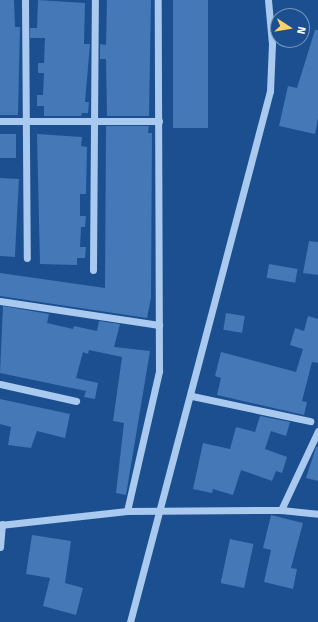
<!DOCTYPE html>
<html>
<head>
<meta charset="utf-8">
<style>
  body { margin:0 }
  #map { position:relative; width:318px; height:622px; overflow:hidden; background:#1b4f8f; font-family:"Fira Sans",sans-serif }
  div>[style] { position:absolute }
  [style*='--x'] { left:calc(var(--x)*1px); top:calc(var(--y)*1px); width:calc(var(--w)*1px); rotate:calc(var(--a)*1deg) }
  .building>* { inset:0; background:#4478b7; transform-origin:0 0 }
  .minor>* { height:7px; margin:-3.5px; padding:0 3.5px; transform-origin:3.5px; border-radius:3.5px; background:#a9c9ee }
  span { translate:-50% -50%; white-space:nowrap; text-align:center; line-height:1.15; -webkit-text-stroke:3px #1b4f8f; paint-order:stroke }
  .north { position:absolute; left:270px; top:8px; width:40px; height:40px; box-sizing:border-box; background:#1b4f8f; border:1px solid #7695bc; border-radius:50%; rotate:102deg; font-size:11px; font-weight:700; line-height:16px; text-align:center; color:#fff }
  .north::after { content:''; display:block; margin:auto; width:14px; height:18px; background:#ffd166; clip-path:polygon(50% 0,100% 100%,50% 72%,0 100%) }
</style>
</head>
<body>
<div id="map">
  <div class="building">
    <i style="clip-path:polygon(0 0,14px 0,15px 27px,20px 27px,18px 115px,0 115px)"></i>
    <i style="clip-path:polygon(38px 0,85px 3px,84px 44px,90px 44px,85px 102px,89px 102px,88px 113px,82px 113px,81px 116px,44px 116px,44px 106px,37px 106px,37px 95px,43px 95px,44px 73px,38px 73px,38px 63px,44px 63px,45px 38px,30px 38px,30px 28px,37px 28px)"></i>
    <i style="clip-path:polygon(107px 0,151px 0,149px 116px,107px 116px,106px 59px,100px 59px,100px 44px,106px 45px)"></i>
    <i style="left:173px;top:0;width:35px;height:128px"></i>
    <i style="clip-path:polygon(315px 30px,318px 30px,318px 118px,315px 134px,279px 126px,288px 86px,297px 88px)"></i>
    <i style="clip-path:polygon(106px 126px,149px 126px,148px 133px,152px 133px,151px 298px,147px 318px,0 296px,0 273px,105px 288px)"></i>
    <i style="left:0;top:134px;width:16px;height:24px"></i>
    <i style="clip-path:polygon(37px 134px,82px 137px,81px 146px,87px 147px,86px 194px,80px 194px,80px 216px,86px 216px,85px 227px,81px 227px,80px 247px,86px 247px,85px 258px,77px 258px,77px 265px,40px 264px)"></i>
    <i style="left:0;top:178px;width:19px;height:78px;rotate:3deg"></i>
    <i style="clip-path:polygon(309px 241px,318px 242px,318px 275px,303px 273px)"></i>
    <i style="left:269px;top:264px;width:29px;height:14px;rotate:10deg"></i>
    <i style="clip-path:polygon(3px 306px,49px 314px,47px 323px,73px 329px,74px 326px,97px 331px,99px 321px,120px 324px,114px 347px,150px 351px,126px 495px,116px 493px,124px 423px,113px 421px,122px 357px,89px 350px,88px 354px,83px 352px,76px 378px,98px 383px,95px 399px,84px 397px,86px 391px,0 373px)"></i>
    <i style="left:226px;top:313px;width:19px;height:17px;rotate:9deg"></i>
    <i style="clip-path:polygon(308px 316px,318px 319px,318px 363px,312px 362px,302px 401px,307px 402px,304px 415px,217px 395px,221px 378px,215px 376px,221px 352px,296px 372px,303px 349px,290px 345px,295px 328px,304px 331px)"></i>
    <i style="clip-path:polygon(0 399px,70px 414px,65px 438px,37px 431px,31px 448px,8px 445px,11px 427px,0 424px)"></i>
    <i style="clip-path:polygon(260px 416px,290px 422px,286px 436px,271px 431px,265px 449px,287px 457px,282px 473px,276px 471px,272px 481px,241px 470px,233px 495px,213px 489px,212px 493px,193px 489px,203px 443px,230px 449px,236px 427px,255px 432px)"></i>
    <i style="clip-path:polygon(316px 447px,318px 447px,318px 481px,306px 478px)"></i>
    <i style="clip-path:polygon(271px 515px,303px 523px,291px 568px,297px 569px,293px 589px,264px 582px,271px 550px,263px 548px)"></i>
    <i style="clip-path:polygon(32px 535px,71px 541px,65px 583px,83px 588px,76px 615px,43px 606px,50px 578px,26px 574px)"></i>
    <i style="left:230px;top:539px;width:24px;height:45px;rotate:12deg"></i>
  </div>
  <div class="minor">
    <i style="--x:25;--y:0;--w:258;--a:89.6"></i>
    <i style="--x:0;--y:121;--w:159;--a:0"></i>
    <i style="--x:93;--y:270;--w:270;--a:-89.6"></i>
    <i style="--x:0;--y:301;--w:161;--a:8.6"></i>
    <i style="--x:0;--y:384;--w:78;--a:12.6"></i>
    <i style="--x:192;--y:396;--w:121;--a:12"></i>
    <i style="--x:281;--y:510;--w:87;--a:-64.9"></i>
    <i style="--x:127;--y:511;--w:144;--a:-77.1"></i>
    <i style="--x:159;--y:371;--w:371;--a:-90.2"></i>
    <i style="--x:0;--y:525;--w:128;--a:-6.3"></i>
    <i style="--x:127;--y:511;--w:154;--a:-0.4"></i>
    <i style="--x:281;--y:510;--w:37;--a:6"></i>
    <i style="--x:0;--y:547;--w:23;--a:-85"></i>
    <i style="--x:130;--y:622;--w:549;--a:-75.23"></i>
    <i style="--x:270;--y:91;--w:47;--a:-87.6"></i>
    <i style="--x:272;--y:44;--w:44;--a:-95.2"></i>
  </div>
  <div class="north">N</div>
</div>
</body>
</html>
